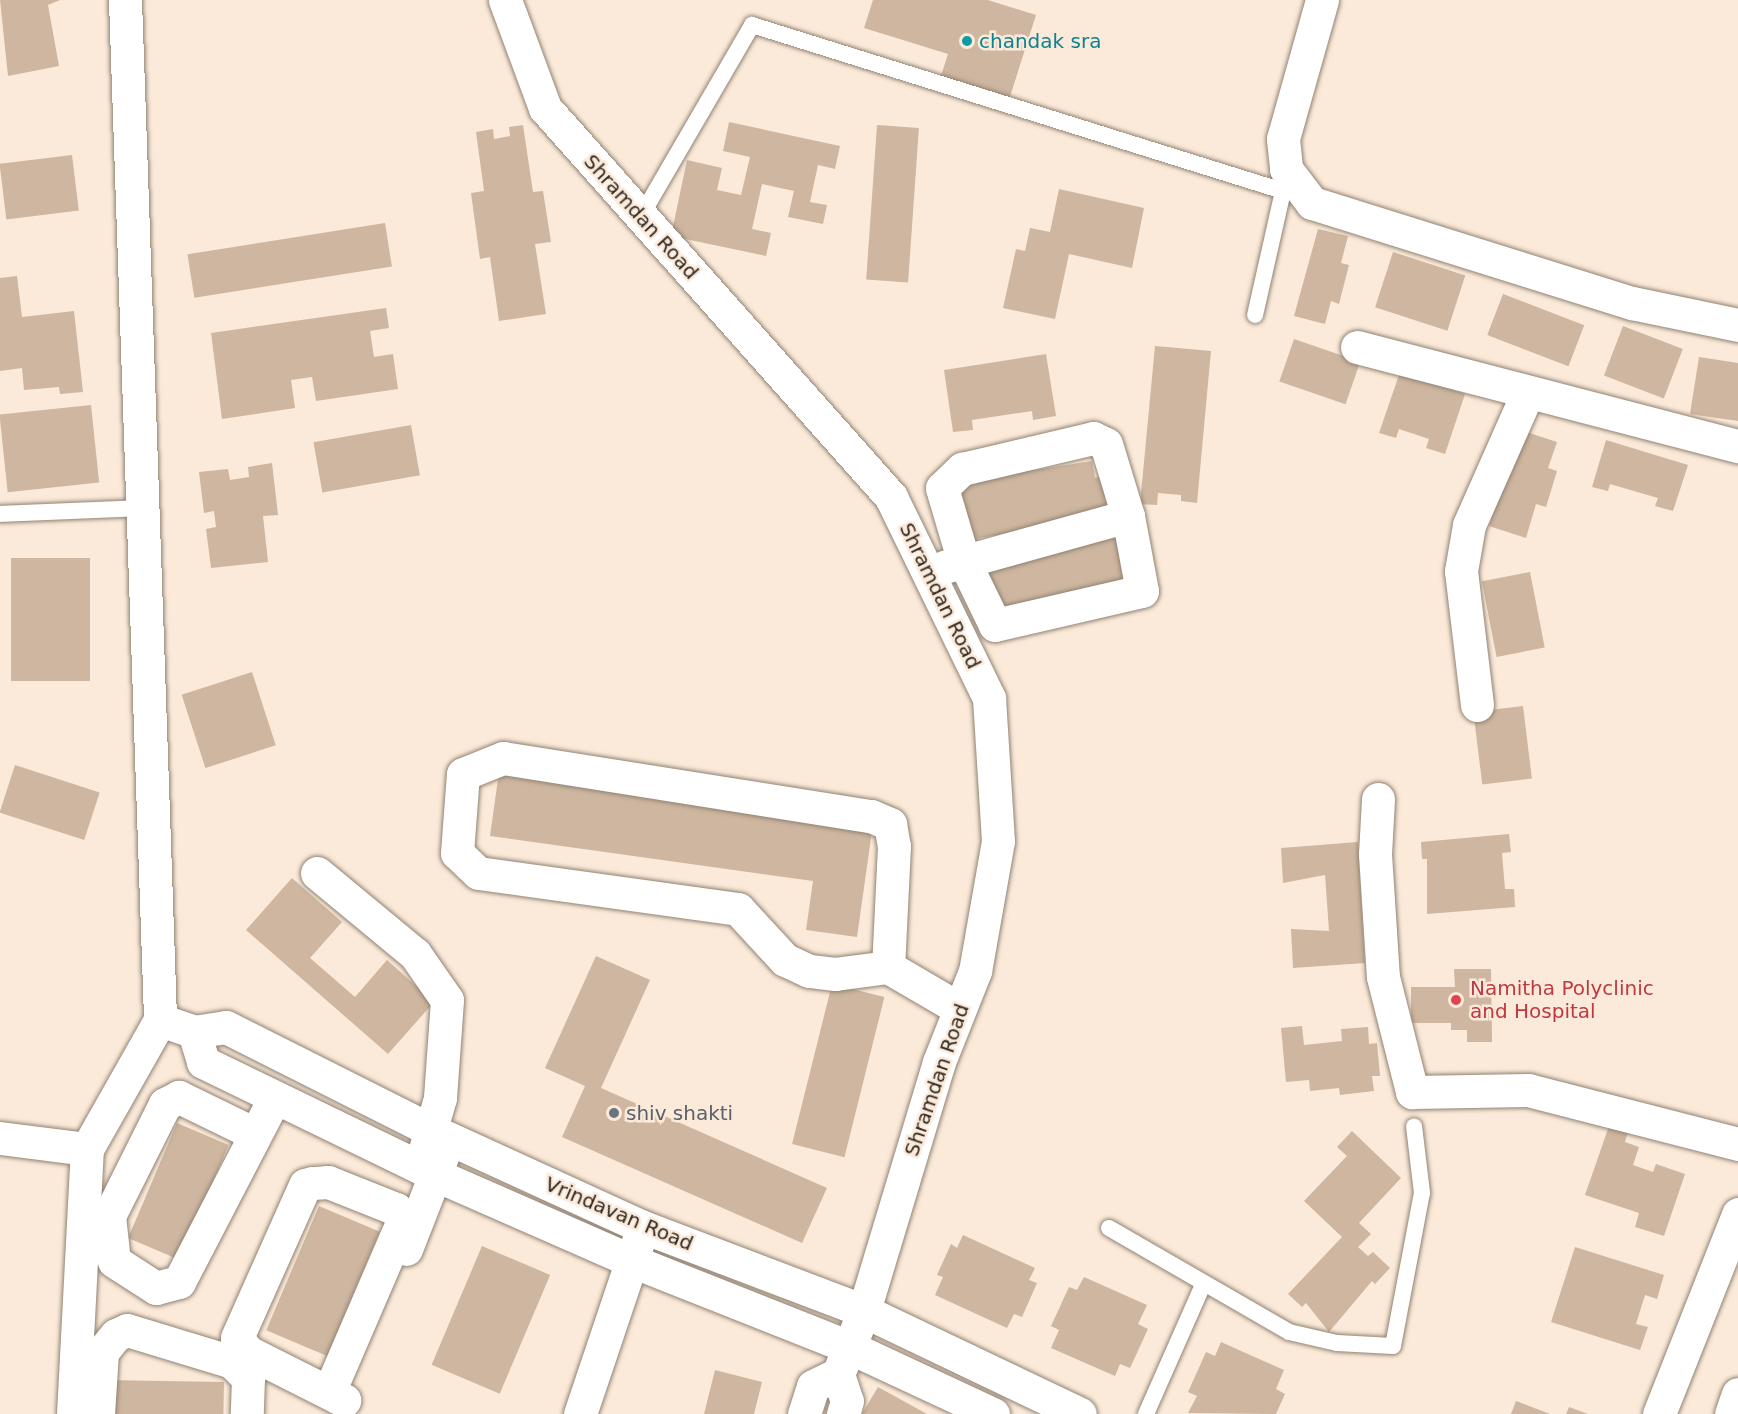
<!DOCTYPE html>
<html>
<head>
<meta charset="utf-8">
<style>
  body { margin:0 }
  #map { position:relative; width:1738px; height:1414px; overflow:hidden; background:#fbead9; font-family:"DejaVu Sans",sans-serif }
  div>[style] { position:absolute }
  [style*='--x'] { left:calc(var(--x)*1px); top:calc(var(--y)*1px); width:calc(var(--w)*1px); rotate:calc(var(--a)*1deg) }
  .building>* { inset:0; background:#ceb6a0; transform-origin:0 0 }
  .roads { filter:drop-shadow(0 0 2px #918273) drop-shadow(0 0 2px #918273) }
  .lane>* { height:16px; margin:-8px; padding:0 8px; transform-origin:8px; border-radius:8px; background:#fff }
  .street>* { height:33px; margin:-16.5px; padding:0 16.5px; transform-origin:16.5px; border-radius:16.5px; background:#fff }
  .secondary>* { height:33px; margin:-16.5px; padding:0 16.5px; transform-origin:16.5px; border-radius:16.5px; background:#fff }
  .dots>* { width:16px; height:16px; translate:-50% -50%; box-sizing:border-box; border:3px solid #fbead9; border-radius:50% }
  span { translate:-50% -50%; white-space:nowrap; text-align:center; line-height:1.15; -webkit-text-stroke:5px #fbead9; paint-order:stroke }
  .culture-label { font-size:20px; color:#0d838f }
  .left { translate:0 -50%; text-align:left }
  .street-label { font-size:20px; color:#2e2822 }
  .health-label { font-size:20px; color:#be3a42 }
  .worship-label { font-size:20px; color:#5b616d }
</style>
</head>
<body>
<div id="map">
  <div class="building">
    <i style="clip-path:polygon(0 0,60px 0,48px 5px,59px 66px,8px 76px)"></i>
    <i style="clip-path:polygon(873px 0,988px 0,1036px 15px,1008px 103px,939px 82px,948px 54px,864px 28px)"></i>
    <i style="clip-path:polygon(729px 122px,840px 146px,835px 169px,818px 165px,810px 202px,827px 205px,823px 224px,788px 217px,794px 191px,762px 184px,752px 229px,771px 233px,766px 256px,671px 236px,687px 160px,722px 168px,717px 190px,741px 195px,750px 157px,723px 151px)"></i>
    <i style="clip-path:polygon(523px 125px,533px 192px,543px 191px,551px 242px,535px 244px,546px 314px,499px 321px,490px 257px,480px 259px,471px 193px,484px 191px,476px 132px,493px 129px,494px 139px,510px 136px,509px 127px)"></i>
    <i style="left:877px;top:125px;width:42px;height:155px;rotate:4deg"></i>
    <i style="left:72px;top:155px;width:56px;height:73px;rotate:83deg"></i>
    <i style="clip-path:polygon(1059px 189px,1144px 208px,1132px 268px,1069px 254px,1055px 319px,1003px 308px,1016px 249px,1025px 251px,1030px 228px,1050px 232px)"></i>
    <i style="left:385px;top:223px;width:44px;height:200px;rotate:81deg"></i>
    <i style="clip-path:polygon(1318px 229px,1348px 236px,1341px 263px,1349px 265px,1339px 304px,1331px 301px,1325px 324px,1294px 316px)"></i>
    <i style="left:1393px;top:252px;width:76px;height:58px;rotate:18deg"></i>
    <i style="clip-path:polygon(17px 276px,22px 317px,74px 311px,83px 392px,60px 394px,59px 387px,24px 390px,22px 368px,0 371px,0 278px)"></i>
    <i style="left:1503px;top:294px;width:87px;height:44px;rotate:21deg"></i>
    <i style="clip-path:polygon(386px 308px,389px 328px,370px 331px,374px 357px,393px 354px,398px 389px,316px 401px,312px 377px,291px 380px,295px 408px,222px 419px,211px 333px)"></i>
    <i style="left:1623px;top:326px;width:64px;height:53px;rotate:21deg"></i>
    <i style="left:1294px;top:339px;width:70px;height:45px;rotate:19deg"></i>
    <i style="clip-path:polygon(1155px 346px,1211px 351px,1197px 503px,1181px 501px,1181px 495px,1158px 493px,1157px 505px,1140px 504px)"></i>
    <i style="clip-path:polygon(1046px 354px,1056px 416px,1033px 420px,1032px 411px,972px 420px,973px 430px,953px 432px,944px 370px)"></i>
    <i style="clip-path:polygon(1699px 357px,1738px 363px,1738px 421px,1690px 414px)"></i>
    <i style="clip-path:polygon(1400px 372px,1465px 394px,1445px 454px,1426px 448px,1429px 439px,1399px 429px,1396px 438px,1379px 433px)"></i>
    <i style="left:91px;top:405px;width:78px;height:92px;rotate:84deg"></i>
    <i style="left:411px;top:425px;width:51px;height:99px;rotate:80deg"></i>
    <i style="clip-path:polygon(1520px 430px,1557px 442px,1548px 468px,1557px 471px,1546px 507px,1536px 504px,1526px 538px,1489px 526px)"></i>
    <i style="clip-path:polygon(1606px 440px,1688px 465px,1673px 511px,1655px 506px,1658px 498px,1610px 484px,1608px 491px,1592px 487px)"></i>
    <i style="clip-path:polygon(1092px 461px,1095px 478px,1102px 476px,1108px 516px,962px 541px,959px 482px)"></i>
    <i style="clip-path:polygon(272px 463px,278px 515px,263px 516px,268px 562px,211px 568px,206px 529px,216px 527px,214px 511px,204px 513px,199px 472px,228px 469px,230px 480px,249px 477px,248px 467px)"></i>
    <i style="clip-path:polygon(1128px 536px,1137px 594px,1000px 616px,994px 585px,987px 586px,983px 560px)"></i>
    <i style="left:90px;top:558px;width:123px;height:79px;rotate:90deg"></i>
    <i style="left:1530px;top:572px;width:77px;height:49px;rotate:79deg"></i>
    <i style="left:252px;top:672px;width:77px;height:74px;rotate:72deg"></i>
    <i style="left:1523px;top:706px;width:73px;height:50px;rotate:83deg"></i>
    <i style="left:15px;top:765px;width:89px;height:50px;rotate:18deg"></i>
    <i style="clip-path:polygon(499px 772px,873px 824px,857px 937px,806px 930px,813px 881px,490px 836px)"></i>
    <i style="clip-path:polygon(1509px 834px,1511px 852px,1502px 853px,1505px 889px,1514px 889px,1515px 907px,1427px 914px,1427px 859px,1422px 859px,1421px 842px)"></i>
    <i style="clip-path:polygon(1358px 842px,1365px 963px,1293px 968px,1291px 929px,1329px 931px,1325px 875px,1283px 883px,1281px 848px)"></i>
    <i style="clip-path:polygon(292px 878px,342px 922px,310px 958px,355px 997px,387px 960px,434px 1002px,388px 1054px,246px 930px)"></i>
    <i style="clip-path:polygon(596px 956px,650px 980px,601px 1088px,827px 1188px,802px 1243px,562px 1137px,585px 1086px,545px 1068px)"></i>
    <i style="clip-path:polygon(1454px 969px,1491px 969px,1492px 1042px,1467px 1042px,1467px 1030px,1451px 1030px,1451px 1023px,1411px 1023px,1411px 987px,1455px 987px)"></i>
    <i style="left:832px;top:984px;width:54px;height:165px;rotate:14deg"></i>
    <i style="clip-path:polygon(1302px 1026px,1304px 1045px,1342px 1041px,1341px 1029px,1368px 1027px,1369px 1044px,1377px 1043px,1380px 1076px,1372px 1076px,1374px 1091px,1340px 1095px,1339px 1088px,1310px 1091px,1309px 1080px,1286px 1082px,1281px 1028px)"></i>
    <i style="left:177px;top:1123px;width:56px;height:125px;rotate:23deg"></i>
    <i style="clip-path:polygon(1609px 1126px,1628px 1132px,1625px 1142px,1639px 1147px,1633px 1165px,1653px 1172px,1656px 1164px,1685px 1174px,1664px 1236px,1635px 1227px,1639px 1213px,1585px 1195px)"></i>
    <i style="clip-path:polygon(1352px 1131px,1401px 1178px,1359px 1223px,1371px 1234px,1358px 1247px,1368px 1256px,1373px 1252px,1390px 1268px,1375px 1284px,1372px 1281px,1329px 1332px,1306px 1303px,1302px 1307px,1288px 1294px,1342px 1237px,1304px 1201px,1347px 1156px,1337px 1147px)"></i>
    <i style="left:319px;top:1206px;width:66px;height:135px;rotate:23deg"></i>
    <i style="clip-path:polygon(963px 1235px,1035px 1268px,1029px 1280px,1037px 1283px,1022px 1317px,1014px 1314px,1007px 1328px,935px 1295px,943px 1277px,937px 1275px,951px 1244px,957px 1248px)"></i>
    <i style="left:482px;top:1246px;width:74px;height:129px;rotate:23deg"></i>
    <i style="clip-path:polygon(1575px 1247px,1664px 1275px,1657px 1299px,1645px 1295px,1636px 1324px,1648px 1327px,1640px 1350px,1551px 1322px)"></i>
    <i style="clip-path:polygon(1084px 1277px,1147px 1305px,1138px 1324px,1148px 1329px,1130px 1368px,1120px 1364px,1115px 1376px,1051px 1348px,1059px 1330px,1051px 1326px,1069px 1287px,1077px 1290px)"></i>
    <i style="clip-path:polygon(1221px 1342px,1284px 1370px,1276px 1389px,1285px 1394px,1276px 1414px,1188px 1413px,1197px 1396px,1188px 1392px,1206px 1352px,1215px 1356px)"></i>
    <i style="clip-path:polygon(715px 1370px,762px 1382px,754px 1414px,704px 1414px)"></i>
    <i style="left:104px;top:1380px;width:120px;height:34px;rotate:1deg"></i>
    <i style="clip-path:polygon(878px 1387px,927px 1414px,862px 1414px)"></i>
    <i style="clip-path:polygon(1516px 1401px,1550px 1414px,1511px 1414px)"></i>
    <i style="clip-path:polygon(1569px 1407px,1588px 1414px,1566px 1414px)"></i>
  </div>
  <div class="roads">
    <div class="lane">
      <i style="--x:641;--y:216;--w:221;--a:-59.8"></i>
      <i style="--x:752;--y:25;--w:556;--a:17.36"></i>
      <i style="--x:1283;--y:191;--w:127;--a:102.7"></i>
      <i style="--x:0;--y:514;--w:142;--a:-2.4"></i>
      <i style="--x:1109;--y:1228;--w:208;--a:30"></i>
      <i style="--x:1289;--y:1332;--w:49;--a:12.9"></i>
      <i style="--x:1337;--y:1343;--w:56;--a:3.1"></i>
      <i style="--x:1393;--y:1346;--w:156;--a:-79.3"></i>
      <i style="--x:1422;--y:1193;--w:67;--a:-96.8"></i>
      <i style="--x:1146;--y:1414;--w:141;--a:-66.2"></i>
    </div>
    <div class="street">
      <i style="--x:125;--y:0;--w:1021;--a:88.03"></i>
      <i style="--x:505;--y:0;--w:115;--a:69.7"></i>
      <i style="--x:545;--y:108;--w:521;--a:48.35"></i>
      <i style="--x:891;--y:497;--w:224;--a:64"></i>
      <i style="--x:989;--y:698;--w:143;--a:86.4"></i>
      <i style="--x:998;--y:841;--w:132;--a:100"></i>
      <i style="--x:975;--y:971;--w:98;--a:111.6"></i>
      <i style="--x:939;--y:1062;--w:260;--a:106.8"></i>
      <i style="--x:864;--y:1311;--w:68;--a:112.4"></i>
      <i style="--x:838;--y:1374;--w:28;--a:72"></i>
      <i style="--x:847;--y:1401;--w:14;--a:107"></i>
      <i style="--x:1322;--y:0;--w:144;--a:105.7"></i>
      <i style="--x:1283;--y:139;--w:30;--a:84"></i>
      <i style="--x:1286;--y:169;--w:43;--a:52.6"></i>
      <i style="--x:1312;--y:203;--w:335;--a:17.4"></i>
      <i style="--x:1632;--y:303;--w:108;--a:11.7"></i>
      <i style="--x:1357;--y:347;--w:394;--a:14.6"></i>
      <i style="--x:1093;--y:438;--w:14;--a:25"></i>
      <i style="--x:1106;--y:444;--w:75;--a:73"></i>
      <i style="--x:1128;--y:516;--w:76;--a:79.4"></i>
      <i style="--x:1142;--y:591;--w:151;--a:167"></i>
      <i style="--x:995;--y:625;--w:73;--a:-115.9"></i>
      <i style="--x:963;--y:559;--w:74;--a:-106.5"></i>
      <i style="--x:942;--y:488;--w:28;--a:-44"></i>
      <i style="--x:962;--y:469;--w:135;--a:-13.3"></i>
      <i style="--x:944;--y:567;--w:191;--a:-15.5"></i>
      <i style="--x:1477;--y:705;--w:135;--a:-96.8"></i>
      <i style="--x:1461;--y:571;--w:47;--a:-80.1"></i>
      <i style="--x:1469;--y:525;--w:143;--a:-66.1"></i>
      <i style="--x:1378;--y:799;--w:55;--a:93.1"></i>
      <i style="--x:1375;--y:854;--w:123;--a:86.3"></i>
      <i style="--x:1383;--y:977;--w:119;--a:75.8"></i>
      <i style="--x:1412;--y:1092;--w:116;--a:-1"></i>
      <i style="--x:1528;--y:1090;--w:217;--a:14.4"></i>
      <i style="--x:317;--y:873;--w:127;--a:39.6"></i>
      <i style="--x:415;--y:954;--w:56;--a:55.2"></i>
      <i style="--x:447;--y:1000;--w:98;--a:94.1"></i>
      <i style="--x:440;--y:1098;--w:72;--a:106.2"></i>
      <i style="--x:888;--y:967;--w:53;--a:172.5"></i>
      <i style="--x:835;--y:974;--w:26;--a:-173"></i>
      <i style="--x:809;--y:971;--w:26;--a:-155"></i>
      <i style="--x:785;--y:960;--w:69;--a:-132.7"></i>
      <i style="--x:738;--y:909;--w:262;--a:-172.1"></i>
      <i style="--x:478;--y:873;--w:29;--a:-136"></i>
      <i style="--x:457;--y:853;--w:79;--a:-85.7"></i>
      <i style="--x:463;--y:774;--w:43;--a:-21.8"></i>
      <i style="--x:503;--y:758;--w:373;--a:9"></i>
      <i style="--x:871;--y:816;--w:21;--a:23"></i>
      <i style="--x:890;--y:824;--w:22;--a:80"></i>
      <i style="--x:894;--y:846;--w:121;--a:92.8"></i>
      <i style="--x:888;--y:967;--w:83;--a:30.3"></i>
      <i style="--x:255;--y:1134;--w:85;--a:-154"></i>
      <i style="--x:179;--y:1097;--w:16;--a:153"></i>
      <i style="--x:165;--y:1104;--w:125;--a:116.6"></i>
      <i style="--x:109;--y:1216;--w:45;--a:83.7"></i>
      <i style="--x:114;--y:1261;--w:50;--a:32.7"></i>
      <i style="--x:156;--y:1288;--w:24;--a:-15"></i>
      <i style="--x:179;--y:1282;--w:208;--a:-62.6"></i>
      <i style="--x:406;--y:1249;--w:107;--a:-68.7"></i>
      <i style="--x:329;--y:1392;--w:187;--a:-66.7"></i>
      <i style="--x:403;--y:1220;--w:13;--a:-122"></i>
      <i style="--x:396;--y:1209;--w:73;--a:-158.3"></i>
      <i style="--x:328;--y:1182;--w:16;--a:176"></i>
      <i style="--x:312;--y:1183;--w:7;--a:164"></i>
      <i style="--x:305;--y:1185;--w:167;--a:114"></i>
      <i style="--x:237;--y:1338;--w:18;--a:52"></i>
      <i style="--x:248;--y:1352;--w:100;--a:26.8"></i>
      <i style="--x:337;--y:1397;--w:8;--a:23"></i>
      <i style="--x:73;--y:1414;--w:265;--a:-87"></i>
      <i style="--x:98;--y:1414;--w:62;--a:-86.3"></i>
      <i style="--x:102;--y:1352;--w:22;--a:-51"></i>
      <i style="--x:116;--y:1335;--w:12;--a:-24"></i>
      <i style="--x:127;--y:1330;--w:110;--a:16.9"></i>
      <i style="--x:232;--y:1362;--w:23;--a:45"></i>
      <i style="--x:248;--y:1378;--w:36;--a:92"></i>
      <i style="--x:580;--y:1414;--w:197;--a:-71.4"></i>
      <i style="--x:804;--y:1414;--w:29;--a:-72"></i>
      <i style="--x:813;--y:1386;--w:28;--a:-26"></i>
    </div>
    <div class="secondary">
      <i style="--x:194;--y:1032;--w:31;--a:73"></i>
      <i style="--x:203;--y:1062;--w:259;--a:25.9"></i>
      <i style="--x:436;--y:1175;--w:214;--a:23.7"></i>
      <i style="--x:632;--y:1261;--w:233;--a:21.6"></i>
      <i style="--x:849;--y:1347;--w:159;--a:25"></i>
      <i style="--x:0;--y:1138;--w:88;--a:7.2"></i>
      <i style="--x:87;--y:1149;--w:148;--a:-60.5"></i>
      <i style="--x:160;--y:1020;--w:36;--a:19"></i>
      <i style="--x:194;--y:1032;--w:32;--a:-9"></i>
      <i style="--x:226;--y:1027;--w:232;--a:26.7"></i>
      <i style="--x:433;--y:1131;--w:231;--a:24.6"></i>
      <i style="--x:643;--y:1227;--w:236;--a:20.8"></i>
      <i style="--x:864;--y:1311;--w:239;--a:25.5"></i>
      <i style="--x:1659;--y:1414;--w:215;--a:-68.4"></i>
      <i style="--x:1731;--y:1414;--w:21;--a:-71"></i>
    </div>
  </div>
  <div class="dots">
    <i style="left:967px;top:41px;background:#0f9aa8"></i>
    <i style="left:1456px;top:1000px;background:#e0444e"></i>
    <i style="left:614px;top:1113px;background:#6b7280"></i>
  </div>
  <div class="culture-label">
    <span class="left" style="left:979px;top:41px">chandak sra</span>
  </div>
  <div class="street-label">
    <span style="left:641px;top:217px;rotate:48deg">Shramdan Road</span>
    <span style="left:940px;top:596px;rotate:64deg">Shramdan Road</span>
    <span style="left:937px;top:1080px;rotate:-71deg">Shramdan Road</span>
    <span style="left:619px;top:1214px;rotate:23deg">Vrindavan Road</span>
  </div>
  <div class="health-label">
    <span class="left" style="left:1470px;top:1000px">Namitha Polyclinic<br>and Hospital</span>
  </div>
  <div class="worship-label">
    <span class="left" style="left:626px;top:1113px">shiv shakti</span>
  </div>
</div>
</body>
</html>
